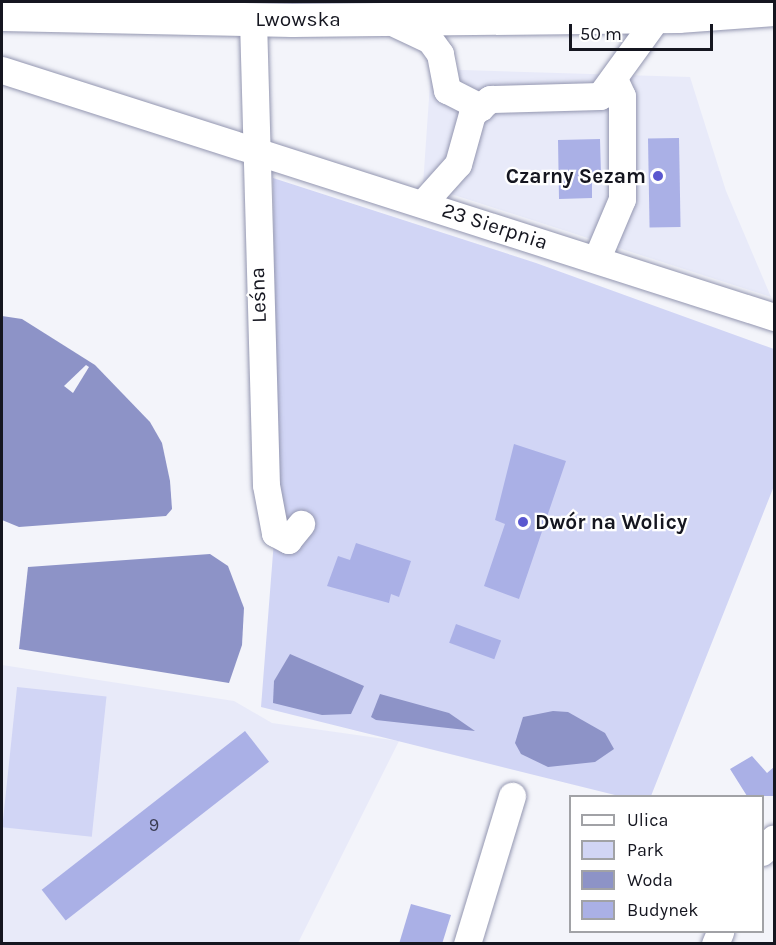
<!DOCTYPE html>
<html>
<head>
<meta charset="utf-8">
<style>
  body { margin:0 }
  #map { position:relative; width:776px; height:945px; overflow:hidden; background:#f3f4fa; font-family:Karla,sans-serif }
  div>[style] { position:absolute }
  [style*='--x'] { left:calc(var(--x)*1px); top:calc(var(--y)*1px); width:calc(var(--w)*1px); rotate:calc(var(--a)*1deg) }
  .built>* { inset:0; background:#e8eaf9 }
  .green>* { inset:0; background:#d1d5f5; transform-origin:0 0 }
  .water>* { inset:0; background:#8d93c7 }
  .pier>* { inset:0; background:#f3f4fa }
  .building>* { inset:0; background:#aab0e6; transform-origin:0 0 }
  .roads { filter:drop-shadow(0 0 2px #9396b0) drop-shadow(0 0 2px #9396b0) }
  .minor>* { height:27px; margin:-13.5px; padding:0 13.5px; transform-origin:13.5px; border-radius:13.5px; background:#fff }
  .major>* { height:33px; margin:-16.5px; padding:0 16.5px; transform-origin:16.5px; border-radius:16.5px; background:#fff }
  .dots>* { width:16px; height:16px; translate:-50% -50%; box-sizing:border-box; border:3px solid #fff; border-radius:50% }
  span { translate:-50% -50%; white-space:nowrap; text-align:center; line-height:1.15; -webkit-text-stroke:4.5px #fff; paint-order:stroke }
  .number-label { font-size:18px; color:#3a3c52 }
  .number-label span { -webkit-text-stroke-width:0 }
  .street-label { font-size:21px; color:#151620 }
  .poi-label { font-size:21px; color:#151620; font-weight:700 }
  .right { translate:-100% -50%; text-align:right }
  .left { translate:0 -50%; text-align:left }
  .frame { position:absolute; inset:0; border:3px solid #151620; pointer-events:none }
  .legend { position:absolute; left:569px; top:795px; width:195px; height:138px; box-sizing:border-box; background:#fff; border:2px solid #a1a2a6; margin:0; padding:8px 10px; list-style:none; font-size:18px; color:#151620 }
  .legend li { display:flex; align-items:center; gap:12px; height:30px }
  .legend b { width:30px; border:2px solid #a1a2a6 }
  .scale { position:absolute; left:569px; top:24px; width:144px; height:27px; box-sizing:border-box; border:3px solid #151620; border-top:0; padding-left:8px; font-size:18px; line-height:21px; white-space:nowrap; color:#151620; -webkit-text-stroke:4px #fff; paint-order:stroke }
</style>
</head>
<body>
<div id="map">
  <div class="built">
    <i style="clip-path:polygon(431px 69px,690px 77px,726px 191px,771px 297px,423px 185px)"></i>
    <i style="clip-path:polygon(2px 665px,234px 701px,272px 723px,399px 741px,298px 943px,2px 943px)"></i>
  </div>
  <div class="green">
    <i style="clip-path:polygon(273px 178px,536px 263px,774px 349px,774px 486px,651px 796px,619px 796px,261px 707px,277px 502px)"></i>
    <i style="left:17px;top:687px;width:90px;height:141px;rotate:6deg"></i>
  </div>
  <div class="water">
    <i style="clip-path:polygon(2px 316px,22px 319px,95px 365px,150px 422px,162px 443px,170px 481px,172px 509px,166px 516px,19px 527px,2px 520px)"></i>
    <i style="clip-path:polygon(210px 554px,228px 566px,244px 608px,242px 645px,229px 683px,19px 649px,28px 567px)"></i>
    <i style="clip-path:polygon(290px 654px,364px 686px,351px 714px,322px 715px,273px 703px,274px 681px)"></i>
    <i style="clip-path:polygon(380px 694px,449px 713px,475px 731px,376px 720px,371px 717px)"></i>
    <i style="clip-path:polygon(553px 711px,568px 712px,605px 733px,614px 749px,595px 762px,548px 767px,521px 754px,515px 743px,523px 717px)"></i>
  </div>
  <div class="pier">
    <i style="clip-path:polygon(86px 365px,89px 367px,73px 393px,64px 386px)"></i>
  </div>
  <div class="building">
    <i style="left:679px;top:138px;width:89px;height:31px;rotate:89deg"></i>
    <i style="clip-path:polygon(600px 139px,601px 175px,592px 176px,592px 198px,559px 199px,558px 140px)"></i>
    <i style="clip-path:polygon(514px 444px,566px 461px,519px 599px,484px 586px,505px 524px,495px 520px)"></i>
    <i style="clip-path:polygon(356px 543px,411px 561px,399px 597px,391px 594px,389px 603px,327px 586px,338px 556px,350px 560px)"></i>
    <i style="left:456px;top:624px;width:48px;height:20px;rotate:20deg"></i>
    <i style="left:245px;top:731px;width:39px;height:258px;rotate:52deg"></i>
    <i style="clip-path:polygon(752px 756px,767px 773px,774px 767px,774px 796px,747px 796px,730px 769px)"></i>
    <i style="clip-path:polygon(411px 904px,451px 915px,442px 944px,399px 944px)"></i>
  </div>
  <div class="roads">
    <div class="minor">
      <i style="--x:253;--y:20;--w:465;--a:88.4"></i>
      <i style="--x:266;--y:485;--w:49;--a:79.4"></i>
      <i style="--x:275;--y:533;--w:15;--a:28"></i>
      <i style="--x:288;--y:540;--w:21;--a:-51"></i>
      <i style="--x:390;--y:21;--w:44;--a:25.4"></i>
      <i style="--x:430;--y:40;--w:17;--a:54"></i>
      <i style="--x:440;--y:54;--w:37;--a:79"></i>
      <i style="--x:447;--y:90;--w:38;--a:27"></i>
      <i style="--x:2;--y:70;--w:811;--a:17.74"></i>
      <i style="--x:423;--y:203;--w:52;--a:-48.1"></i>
      <i style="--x:458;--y:164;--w:52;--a:-74.4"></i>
      <i style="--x:472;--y:114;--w:23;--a:-40"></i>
      <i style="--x:490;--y:99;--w:110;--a:-1.6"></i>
      <i style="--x:600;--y:96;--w:99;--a:-54.1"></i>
      <i style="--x:597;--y:258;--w:64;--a:-67"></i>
      <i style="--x:622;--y:199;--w:103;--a:-90"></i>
      <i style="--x:622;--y:96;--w:17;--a:-115"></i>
      <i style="--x:762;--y:852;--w:18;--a:-49"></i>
      <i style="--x:467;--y:944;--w:155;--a:-73.1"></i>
      <i style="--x:715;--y:944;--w:13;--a:-67"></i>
    </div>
    <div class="major">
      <i style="--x:2;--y:14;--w:290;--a:1.2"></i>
      <i style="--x:292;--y:20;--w:386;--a:-0.6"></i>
      <i style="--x:678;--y:16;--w:96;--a:-4.2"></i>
    </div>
  </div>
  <div class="dots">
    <i style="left:658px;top:176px;background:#5a57cf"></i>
    <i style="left:523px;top:522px;background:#5a57cf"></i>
  </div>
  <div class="number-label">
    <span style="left:154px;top:825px">9</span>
  </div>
  <div class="street-label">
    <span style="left:298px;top:19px">Lwowska</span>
    <span style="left:495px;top:226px;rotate:18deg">23 Sierpnia</span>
    <span style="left:258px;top:295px;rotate:-92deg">Leśna</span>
  </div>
  <div class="poi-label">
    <span class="right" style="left:646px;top:176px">Czarny Sezam</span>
    <span class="left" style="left:535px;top:522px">Dwór na Wolicy</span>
  </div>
  <div class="frame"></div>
  <ul class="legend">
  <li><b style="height:8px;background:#fff"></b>Ulica</li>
  <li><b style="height:16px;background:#d1d5f5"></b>Park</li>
  <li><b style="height:16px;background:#8d93c7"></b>Woda</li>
  <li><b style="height:16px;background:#aab0e6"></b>Budynek</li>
  </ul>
  <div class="scale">50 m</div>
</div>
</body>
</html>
